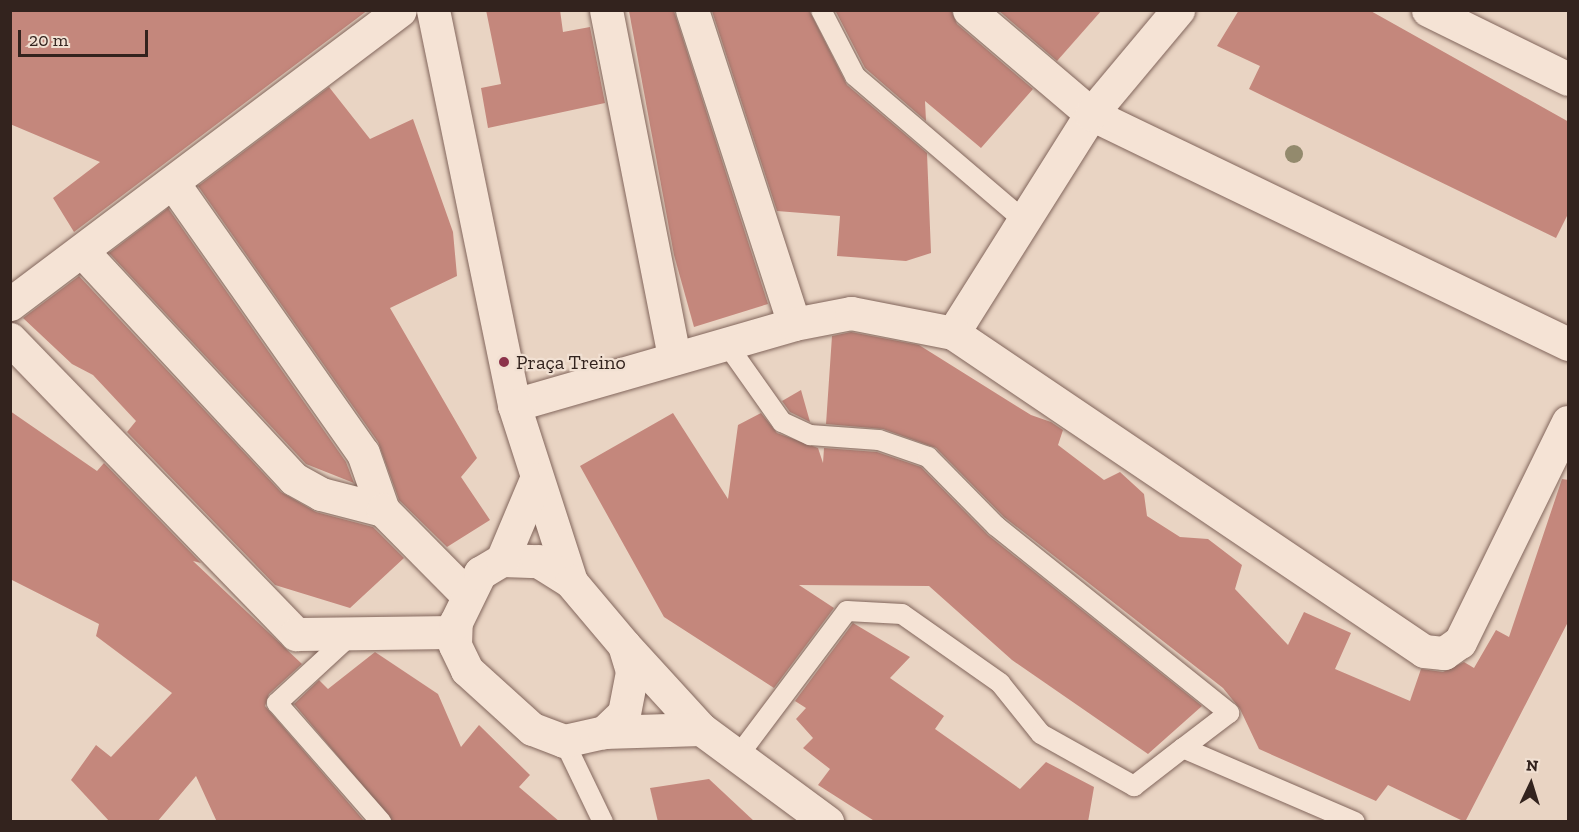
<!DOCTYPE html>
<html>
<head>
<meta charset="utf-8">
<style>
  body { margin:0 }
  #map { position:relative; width:1579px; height:832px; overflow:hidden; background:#e9d4c3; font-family:"Zilla Slab",serif }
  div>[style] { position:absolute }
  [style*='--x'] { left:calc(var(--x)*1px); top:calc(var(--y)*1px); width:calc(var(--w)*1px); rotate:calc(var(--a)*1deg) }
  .building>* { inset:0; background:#c4877c }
  .roads { filter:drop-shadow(0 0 2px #82665c) drop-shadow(0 0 2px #82665c) }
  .lane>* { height:20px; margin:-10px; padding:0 10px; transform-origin:10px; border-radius:10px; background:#f5e3d5 }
  .street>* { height:33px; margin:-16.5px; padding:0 16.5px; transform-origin:16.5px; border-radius:16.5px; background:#f5e3d5 }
  .secondary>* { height:33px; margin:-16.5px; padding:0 16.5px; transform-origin:16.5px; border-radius:16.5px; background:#f5e3d5 }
  .trees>* { width:18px; height:18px; margin:-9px; border-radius:50%; background:#938a6d }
  .dots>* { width:16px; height:16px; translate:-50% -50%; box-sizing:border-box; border:3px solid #f1e0d2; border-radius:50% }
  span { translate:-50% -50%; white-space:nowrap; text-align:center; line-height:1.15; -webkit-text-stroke:4.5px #f1e0d2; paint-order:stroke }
  .poi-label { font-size:20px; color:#33231e }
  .left { translate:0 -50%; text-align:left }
  .frame { position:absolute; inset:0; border:12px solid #33231e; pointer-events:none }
  .north { position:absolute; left:1501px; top:754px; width:60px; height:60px; -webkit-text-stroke:4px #f1e0d2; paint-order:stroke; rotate:4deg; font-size:16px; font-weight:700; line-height:24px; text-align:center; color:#33231e }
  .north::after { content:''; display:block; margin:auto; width:21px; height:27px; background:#33231e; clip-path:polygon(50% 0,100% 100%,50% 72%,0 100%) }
  .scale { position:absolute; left:18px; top:30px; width:130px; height:27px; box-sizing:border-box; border:3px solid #33231e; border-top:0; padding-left:8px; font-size:18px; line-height:21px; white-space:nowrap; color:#33231e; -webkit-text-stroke:4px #f1e0d2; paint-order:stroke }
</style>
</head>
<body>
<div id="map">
  <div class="building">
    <i style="clip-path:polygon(10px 10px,368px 10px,74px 232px,53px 198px,100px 162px,10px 124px)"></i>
    <i style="clip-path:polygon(486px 10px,560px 10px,563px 32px,590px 27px,605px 103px,488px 128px,481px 88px,501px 84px)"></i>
    <i style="clip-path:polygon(809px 10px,847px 85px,927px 153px,931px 253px,906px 261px,837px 256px,840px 216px,777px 211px,712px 11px)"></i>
    <i style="clip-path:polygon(835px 10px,951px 10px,957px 24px,1033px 89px,981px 148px,925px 101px,926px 121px,865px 68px)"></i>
    <i style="clip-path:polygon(998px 10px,1102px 10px,1057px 61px)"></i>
    <i style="clip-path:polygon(1239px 10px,1369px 10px,1569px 122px,1569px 212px,1556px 238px,1249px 89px,1260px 66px,1217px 46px)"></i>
    <i style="clip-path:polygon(629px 11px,674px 11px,768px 304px,694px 327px,674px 255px)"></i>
    <i style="clip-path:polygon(329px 87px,370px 139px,413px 119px,453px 232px,457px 276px,390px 308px,477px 458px,461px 477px,490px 520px,447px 547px,399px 500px,378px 442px,198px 186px)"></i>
    <i style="clip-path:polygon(168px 208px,346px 462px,354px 483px,306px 464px,109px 253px)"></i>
    <i style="clip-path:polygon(79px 276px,281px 492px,316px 512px,373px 527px,404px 558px,350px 608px,275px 585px,127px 432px,136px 421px,93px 375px,72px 364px,23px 318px)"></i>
    <i style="clip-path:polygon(851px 332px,919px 345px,1031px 415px,1051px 422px,1063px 430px,1058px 445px,1104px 480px,1120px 472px,1144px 494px,1147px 516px,1180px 537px,1208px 539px,1242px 565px,1235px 589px,1288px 645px,1304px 612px,1351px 633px,1335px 669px,1410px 701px,1421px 669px,1443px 672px,1464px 662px,1474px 668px,1496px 630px,1509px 637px,1562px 479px,1569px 480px,1569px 620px,1465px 822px,1388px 785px,1376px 801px,1259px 749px,1240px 709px,1223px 688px,1004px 517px,936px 448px,883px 429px,826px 424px,832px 336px)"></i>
    <i style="clip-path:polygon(801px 390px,810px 422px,790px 412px,782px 401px)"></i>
    <i style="clip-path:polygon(10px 411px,97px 471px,104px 463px,201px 563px,193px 561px,302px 664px,269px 694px,265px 706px,365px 822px,217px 822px,196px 776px,157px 822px,110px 822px,71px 780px,96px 745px,111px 757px,172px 693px,96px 636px,99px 624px,10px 579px)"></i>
    <i style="clip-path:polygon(673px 413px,728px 499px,738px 425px,761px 413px,777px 433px,818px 448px,823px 463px,824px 448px,877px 452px,921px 467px,988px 535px,1202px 706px,1148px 754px,1012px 660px,929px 586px,799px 585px,834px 608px,774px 688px,664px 617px,580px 466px)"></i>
    <i style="clip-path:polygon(853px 623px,910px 657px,890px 678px,944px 716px,935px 729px,1020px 789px,1046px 762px,1094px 787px,1088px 822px,876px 822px,818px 785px,830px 769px,803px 748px,813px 738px,796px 719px,806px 708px,795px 701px)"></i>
    <i style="clip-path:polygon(375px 652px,438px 694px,461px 747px,479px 725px,530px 775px,519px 787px,560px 822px,393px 822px,294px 704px,319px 680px,328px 689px)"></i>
    <i style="clip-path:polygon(709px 779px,755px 822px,658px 822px,650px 788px)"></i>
  </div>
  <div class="roads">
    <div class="lane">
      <i style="--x:821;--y:10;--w:74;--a:62.7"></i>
      <i style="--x:855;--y:76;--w:226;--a:40.5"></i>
      <i style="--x:726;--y:343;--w:97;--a:54.7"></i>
      <i style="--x:782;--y:422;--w:31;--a:25"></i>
      <i style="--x:810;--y:435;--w:69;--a:4.1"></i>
      <i style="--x:879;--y:440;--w:52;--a:19.1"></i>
      <i style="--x:928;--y:457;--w:97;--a:45.4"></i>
      <i style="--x:996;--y:526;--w:299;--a:38.7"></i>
      <i style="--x:1229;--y:713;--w:58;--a:142.7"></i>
      <i style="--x:352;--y:634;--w:102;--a:137.4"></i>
      <i style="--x:277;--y:703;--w:158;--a:48.8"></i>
      <i style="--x:564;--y:741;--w:90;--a:64.3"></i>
      <i style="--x:738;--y:756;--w:181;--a:-53.1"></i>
      <i style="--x:847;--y:611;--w:55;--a:3.1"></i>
      <i style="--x:902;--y:614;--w:120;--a:35.1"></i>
      <i style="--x:1000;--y:683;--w:65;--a:51.2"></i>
      <i style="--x:1041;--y:734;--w:107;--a:29.2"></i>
      <i style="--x:1134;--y:786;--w:62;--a:-37.8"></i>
      <i style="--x:1183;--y:748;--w:187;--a:23.3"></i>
    </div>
    <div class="street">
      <i style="--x:606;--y:10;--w:355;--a:78.9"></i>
      <i style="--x:692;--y:10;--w:330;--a:72"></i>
      <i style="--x:969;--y:10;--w:160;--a:40.4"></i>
      <i style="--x:1091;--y:114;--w:530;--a:25.74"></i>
      <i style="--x:1428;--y:10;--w:156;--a:26.2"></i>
      <i style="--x:173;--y:183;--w:330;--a:54.9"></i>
      <i style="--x:363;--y:453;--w:60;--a:70.7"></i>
      <i style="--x:82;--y:251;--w:311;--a:47.1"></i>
      <i style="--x:294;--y:479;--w:31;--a:29"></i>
      <i style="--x:321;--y:494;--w:64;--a:14.5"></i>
      <i style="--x:383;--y:510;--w:118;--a:45.3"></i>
      <i style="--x:10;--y:304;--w:488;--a:-37"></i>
      <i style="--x:953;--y:333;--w:259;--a:-57.8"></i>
      <i style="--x:1091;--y:114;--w:136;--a:-50.1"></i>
      <i style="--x:10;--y:339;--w:411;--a:45.9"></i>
      <i style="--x:296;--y:634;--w:159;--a:-0.7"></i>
      <i style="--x:514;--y:405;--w:291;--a:-16.1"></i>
      <i style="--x:794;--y:324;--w:58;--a:-10.9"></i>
      <i style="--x:851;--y:313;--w:104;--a:11.1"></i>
      <i style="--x:953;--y:333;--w:568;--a:34.03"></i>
      <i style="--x:1424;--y:651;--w:20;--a:6"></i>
      <i style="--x:1444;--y:653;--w:19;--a:-35"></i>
      <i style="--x:1460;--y:642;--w:245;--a:-63.9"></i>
    </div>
    <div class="secondary">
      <i style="--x:433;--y:10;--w:403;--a:78.4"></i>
      <i style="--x:514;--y:405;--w:186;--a:72.1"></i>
      <i style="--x:502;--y:560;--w:36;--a:2"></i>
      <i style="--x:538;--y:561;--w:39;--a:32"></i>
      <i style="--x:571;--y:582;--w:82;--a:49.9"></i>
      <i style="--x:624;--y:645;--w:28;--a:73"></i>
      <i style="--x:632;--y:672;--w:42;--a:101"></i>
      <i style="--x:624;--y:713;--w:28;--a:136"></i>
      <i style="--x:604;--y:732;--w:41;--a:167.3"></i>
      <i style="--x:564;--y:741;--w:34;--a:-159"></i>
      <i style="--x:532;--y:729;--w:88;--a:-137.8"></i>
      <i style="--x:467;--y:670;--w:28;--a:-116"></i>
      <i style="--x:455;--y:645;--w:23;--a:-88"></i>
      <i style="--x:456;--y:622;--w:55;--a:-63.9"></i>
      <i style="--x:480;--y:573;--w:26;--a:-31"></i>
      <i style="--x:502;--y:560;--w:88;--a:-67.2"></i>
      <i style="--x:624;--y:645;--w:114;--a:47.5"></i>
      <i style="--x:701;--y:729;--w:157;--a:36.4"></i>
      <i style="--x:604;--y:732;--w:97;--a:-1.8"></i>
    </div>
  </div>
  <div class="trees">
    <i style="left:1294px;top:154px"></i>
  </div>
  <div class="dots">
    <i style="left:504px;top:362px;background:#8b324a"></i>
  </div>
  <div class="poi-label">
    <span class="left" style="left:516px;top:362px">Praça Treino</span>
  </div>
  <div class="frame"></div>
  <div class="north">N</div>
  <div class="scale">20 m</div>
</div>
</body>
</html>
